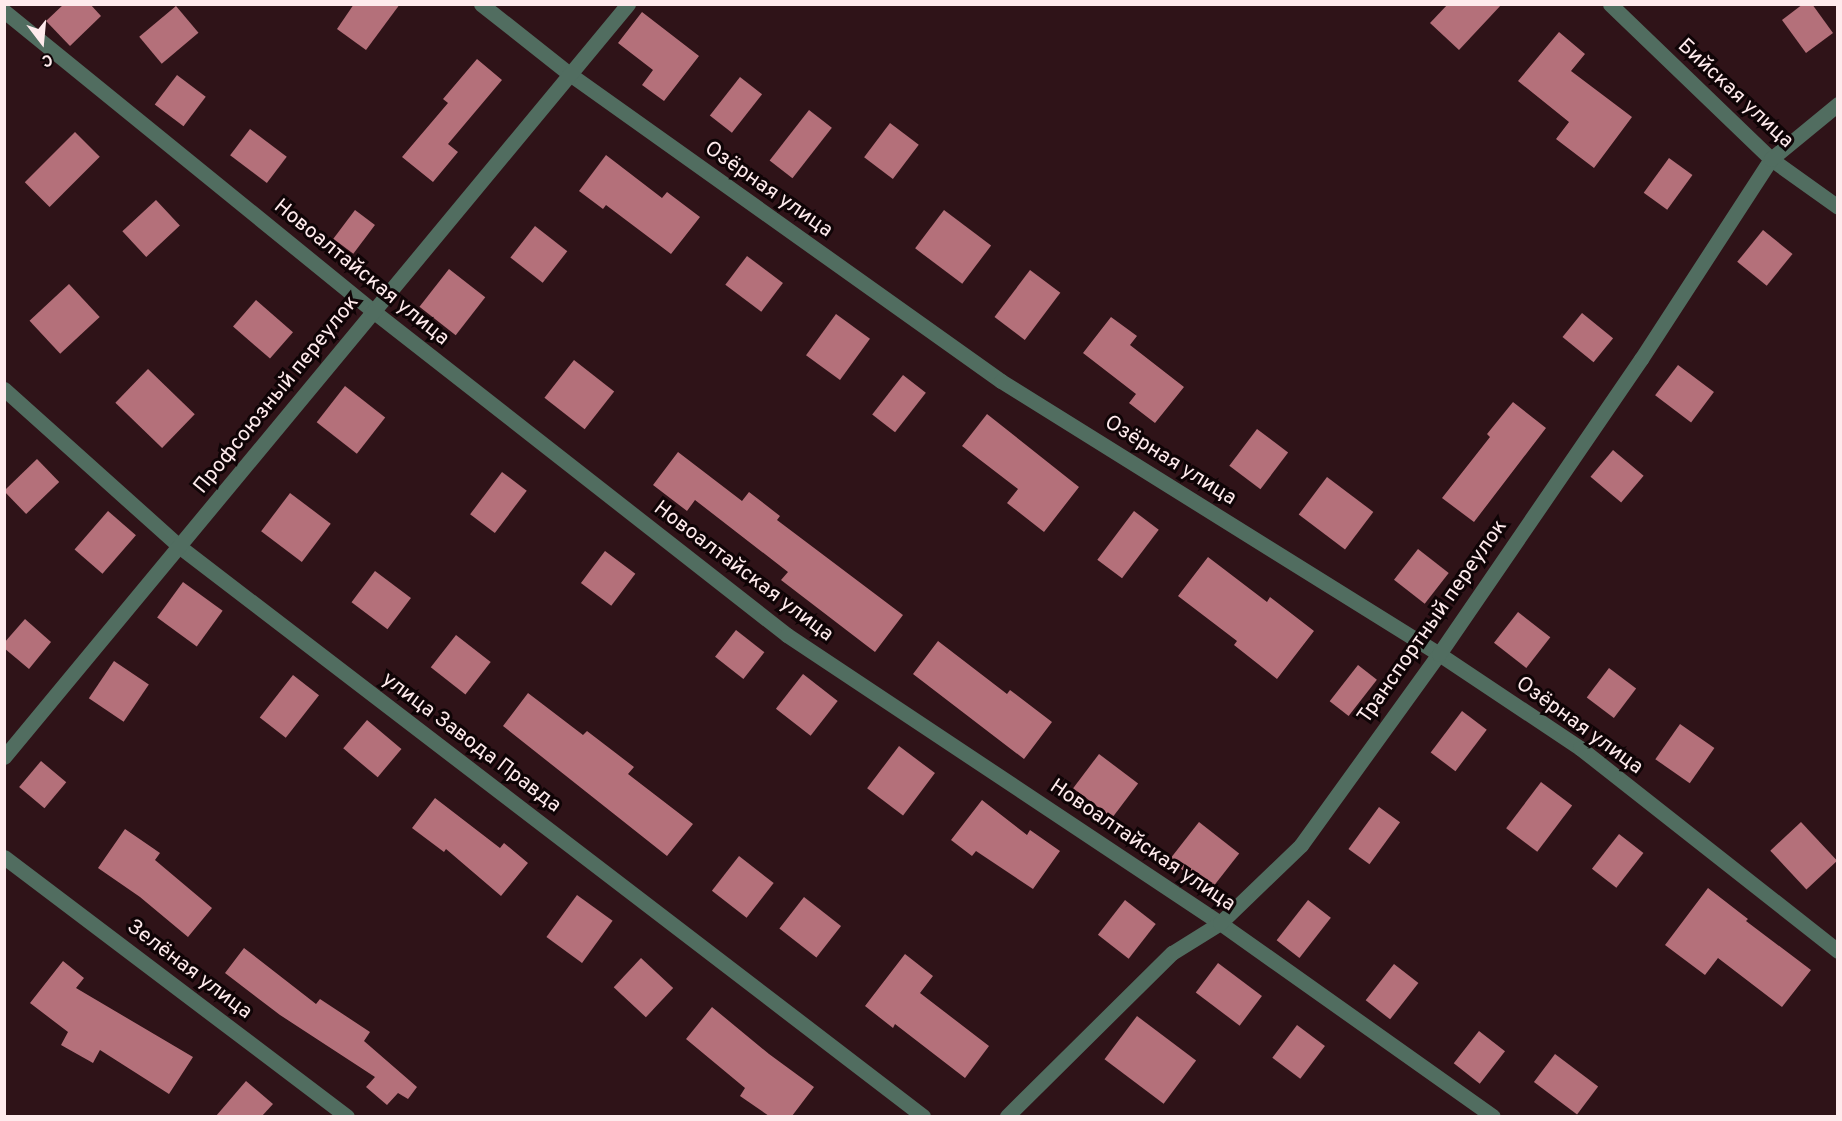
<!DOCTYPE html>
<html>
<head>
<meta charset="utf-8">
<style>
  body { margin:0 }
  #map { position:relative; width:1842px; height:1121px; overflow:hidden; background:#2f1318; font-family:Overpass,sans-serif }
  div>[style] { position:absolute }
  [style*='--x'] { left:calc(var(--x)*1px); top:calc(var(--y)*1px); width:calc(var(--w)*1px); rotate:calc(var(--a)*1deg) }
  .building>* { inset:0; background:#b4707a; transform-origin:0 0 }
  .minor>* { height:15px; margin:-7.5px; padding:0 7.5px; transform-origin:7.5px; border-radius:7.5px; background:#516d60 }
  span { translate:-50% -50%; white-space:nowrap; text-align:center; line-height:1.15; -webkit-text-stroke:6px #0f0406; paint-order:stroke }
  .street-label { font-size:21px; color:#feeaec }
  .frame { position:absolute; inset:0; border:6px solid #feeaec; pointer-events:none }
  .north { position:absolute; left:12px; top:12px; width:60px; height:60px; -webkit-text-stroke:4px #0f0406; paint-order:stroke; rotate:164deg; font-size:16px; font-weight:700; line-height:24px; text-align:center; color:#feeaec }
  .north::after { content:''; display:block; margin:auto; width:21px; height:27px; background:#feeaec; clip-path:polygon(50% 0,100% 100%,50% 72%,0 100%) }
</style>
</head>
<body>
<div id="map">
  <div class="building">
    <i style="clip-path:polygon(64px 4px,90px 4px,101px 16px,70px 46px,46px 21px)"></i>
    <i style="clip-path:polygon(354px 4px,400px 4px,366px 50px,337px 29px)"></i>
    <i style="clip-path:polygon(1448px 4px,1502px 4px,1459px 50px,1430px 23px)"></i>
    <i style="clip-path:polygon(1803px 4px,1812px 4px,1833px 33px,1806px 53px,1782px 20px)"></i>
    <i style="left:176px;top:6px;width:35px;height:48px;rotate:50deg"></i>
    <i style="clip-path:polygon(642px 12px,699px 56px,664px 101px,642px 85px,653px 70px,618px 43px)"></i>
    <i style="clip-path:polygon(1559px 32px,1585px 54px,1571px 71px,1632px 117px,1594px 168px,1556px 139px,1569px 122px,1518px 81px)"></i>
    <i style="clip-path:polygon(477px 59px,502px 80px,448px 144px,458px 152px,433px 182px,402px 157px,448px 103px,443px 99px)"></i>
    <i style="left:177px;top:75px;width:36px;height:37px;rotate:37deg"></i>
    <i style="left:740px;top:77px;width:28px;height:49px;rotate:38deg"></i>
    <i style="left:809px;top:110px;width:29px;height:64px;rotate:38deg"></i>
    <i style="left:890px;top:123px;width:36px;height:43px;rotate:37deg"></i>
    <i style="left:250px;top:129px;width:46px;height:33px;rotate:37deg"></i>
    <i style="left:75px;top:132px;width:35px;height:71px;rotate:45deg"></i>
    <i style="clip-path:polygon(606px 155px,662px 198px,667px 192px,700px 217px,671px 254px,606px 205px,603px 209px,579px 191px)"></i>
    <i style="left:1669px;top:158px;width:29px;height:43px;rotate:36deg"></i>
    <i style="left:156px;top:200px;width:35px;height:46px;rotate:47deg"></i>
    <i style="left:355px;top:210px;width:25px;height:36px;rotate:37deg"></i>
    <i style="left:944px;top:210px;width:59px;height:48px;rotate:37deg"></i>
    <i style="left:535px;top:226px;width:41px;height:40px;rotate:38deg"></i>
    <i style="left:1763px;top:230px;width:38px;height:41px;rotate:39deg"></i>
    <i style="left:747px;top:256px;width:45px;height:36px;rotate:37deg"></i>
    <i style="left:449px;top:269px;width:46px;height:48px;rotate:38deg"></i>
    <i style="left:1030px;top:270px;width:38px;height:59px;rotate:37deg"></i>
    <i style="left:69px;top:284px;width:45px;height:54px;rotate:47deg"></i>
    <i style="left:256px;top:300px;width:49px;height:35px;rotate:41deg"></i>
    <i style="left:1582px;top:313px;width:40px;height:31px;rotate:39deg"></i>
    <i style="left:836px;top:314px;width:42px;height:51px;rotate:36deg"></i>
    <i style="clip-path:polygon(1111px 317px,1137px 336px,1130px 345px,1184px 387px,1155px 423px,1129px 403px,1136px 394px,1083px 353px)"></i>
    <i style="left:574px;top:360px;width:51px;height:48px;rotate:38deg"></i>
    <i style="left:1678px;top:365px;width:45px;height:38px;rotate:37deg"></i>
    <i style="left:148px;top:369px;width:65px;height:47px;rotate:44deg"></i>
    <i style="left:903px;top:375px;width:29px;height:50px;rotate:38deg"></i>
    <i style="left:345px;top:386px;width:51px;height:46px;rotate:38deg"></i>
    <i style="clip-path:polygon(1513px 402px,1546px 428px,1474px 522px,1442px 498px,1490px 437px,1487px 434px)"></i>
    <i style="clip-path:polygon(987px 414px,1079px 487px,1044px 532px,1007px 503px,1018px 489px,962px 446px)"></i>
    <i style="left:1257px;top:429px;width:39px;height:46px;rotate:37deg"></i>
    <i style="left:1613px;top:450px;width:40px;height:35px;rotate:40deg"></i>
    <i style="clip-path:polygon(678px 452px,742px 501px,749px 492px,780px 516px,777px 520px,903px 615px,875px 652px,781px 580px,788px 572px,695px 500px,687px 511px,653px 485px)"></i>
    <i style="left:37px;top:459px;width:32px;height:46px;rotate:46deg"></i>
    <i style="left:502px;top:472px;width:31px;height:53px;rotate:37deg"></i>
    <i style="left:1327px;top:477px;width:58px;height:47px;rotate:37deg"></i>
    <i style="left:290px;top:493px;width:51px;height:48px;rotate:37deg"></i>
    <i style="left:108px;top:511px;width:37px;height:51px;rotate:41deg"></i>
    <i style="left:1134px;top:511px;width:31px;height:61px;rotate:37deg"></i>
    <i style="left:1418px;top:549px;width:39px;height:39px;rotate:38deg"></i>
    <i style="left:605px;top:551px;width:38px;height:40px;rotate:37deg"></i>
    <i style="clip-path:polygon(1208px 557px,1267px 602px,1270px 597px,1314px 631px,1277px 679px,1234px 645px,1237px 641px,1178px 596px)"></i>
    <i style="left:375px;top:571px;width:45px;height:39px;rotate:37deg"></i>
    <i style="left:183px;top:582px;width:49px;height:44px;rotate:36deg"></i>
    <i style="left:1518px;top:612px;width:41px;height:39px;rotate:38deg"></i>
    <i style="clip-path:polygon(25px 619px,51px 642px,29px 669px,4px 648px,4px 643px)"></i>
    <i style="left:736px;top:630px;width:36px;height:34px;rotate:38deg"></i>
    <i style="left:456px;top:635px;width:44px;height:41px;rotate:38deg"></i>
    <i style="clip-path:polygon(938px 641px,1007px 694px,1010px 690px,1052px 722px,1024px 759px,913px 674px)"></i>
    <i style="left:114px;top:661px;width:42px;height:45px;rotate:34deg"></i>
    <i style="left:1358px;top:665px;width:24px;height:46px;rotate:38deg"></i>
    <i style="left:1609px;top:668px;width:34px;height:37px;rotate:37deg"></i>
    <i style="left:803px;top:674px;width:44px;height:44px;rotate:38deg"></i>
    <i style="left:293px;top:675px;width:33px;height:54px;rotate:38deg"></i>
    <i style="clip-path:polygon(528px 693px,583px 735px,587px 731px,634px 767px,628px 774px,693px 824px,667px 856px,503px 726px)"></i>
    <i style="left:1462px;top:711px;width:31px;height:52px;rotate:37deg"></i>
    <i style="left:367px;top:720px;width:45px;height:37px;rotate:40deg"></i>
    <i style="left:1680px;top:724px;width:42px;height:43px;rotate:35deg"></i>
    <i style="left:899px;top:746px;width:45px;height:53px;rotate:37deg"></i>
    <i style="left:1099px;top:754px;width:49px;height:43px;rotate:37deg"></i>
    <i style="left:41px;top:761px;width:33px;height:34px;rotate:40deg"></i>
    <i style="left:1541px;top:782px;width:39px;height:58px;rotate:37deg"></i>
    <i style="clip-path:polygon(435px 798px,500px 848px,504px 843px,528px 863px,501px 896px,446px 849px,444px 852px,412px 828px)"></i>
    <i style="clip-path:polygon(982px 800px,1027px 835px,1030px 830px,1060px 851px,1033px 889px,976px 851px,972px 856px,951px 840px)"></i>
    <i style="left:1379px;top:807px;width:26px;height:52px;rotate:36deg"></i>
    <i style="left:1199px;top:822px;width:51px;height:48px;rotate:38deg"></i>
    <i style="left:1801px;top:822px;width:53px;height:42px;rotate:47deg"></i>
    <i style="clip-path:polygon(125px 829px,160px 853px,155px 860px,212px 908px,188px 937px,140px 897px,98px 868px)"></i>
    <i style="left:1619px;top:834px;width:31px;height:44px;rotate:38deg"></i>
    <i style="left:739px;top:856px;width:44px;height:44px;rotate:38deg"></i>
    <i style="clip-path:polygon(1708px 888px,1748px 919px,1746px 921px,1811px 970px,1782px 1007px,1718px 958px,1705px 975px,1665px 945px)"></i>
    <i style="left:577px;top:895px;width:44px;height:52px;rotate:36deg"></i>
    <i style="left:804px;top:897px;width:47px;height:40px;rotate:38deg"></i>
    <i style="left:1125px;top:900px;width:39px;height:44px;rotate:38deg"></i>
    <i style="left:1308px;top:900px;width:29px;height:51px;rotate:38deg"></i>
    <i style="clip-path:polygon(244px 948px,316px 1004px,320px 999px,370px 1032px,364px 1041px,417px 1087px,408px 1099px,398px 1093px,387px 1105px,366px 1087px,375px 1077px,280px 1015px,225px 973px)"></i>
    <i style="clip-path:polygon(905px 954px,933px 976px,920px 993px,989px 1046px,965px 1078px,895px 1024px,893px 1028px,865px 1006px)"></i>
    <i style="left:641px;top:958px;width:44px;height:40px;rotate:43deg"></i>
    <i style="clip-path:polygon(63px 961px,84px 978px,76px 988px,193px 1057px,169px 1094px,100px 1050px,93px 1063px,61px 1045px,68px 1032px,30px 1003px)"></i>
    <i style="left:1218px;top:963px;width:55px;height:37px;rotate:37deg"></i>
    <i style="left:1394px;top:964px;width:31px;height:46px;rotate:38deg"></i>
    <i style="clip-path:polygon(712px 1007px,769px 1054px,814px 1087px,792px 1116px,769px 1116px,740px 1096px,745px 1088px,686px 1039px)"></i>
    <i style="left:1137px;top:1016px;width:74px;height:54px;rotate:37deg"></i>
    <i style="left:1297px;top:1025px;width:35px;height:41px;rotate:37deg"></i>
    <i style="left:1479px;top:1031px;width:33px;height:41px;rotate:38deg"></i>
    <i style="left:1555px;top:1054px;width:54px;height:35px;rotate:37deg"></i>
    <i style="clip-path:polygon(246px 1081px,273px 1104px,262px 1116px,216px 1116px)"></i>
  </div>
  <div class="minor">
    <i style="--x:481;--y:4;--w:115;--a:38.3"></i>
    <i style="--x:571;--y:75;--w:528;--a:35.44"></i>
    <i style="--x:1001;--y:381;--w:516;--a:31.93"></i>
    <i style="--x:1439;--y:654;--w:169;--a:33.7"></i>
    <i style="--x:1580;--y:748;--w:328;--a:38.2"></i>
    <i style="--x:1610;--y:4;--w:223;--a:43.9"></i>
    <i style="--x:1771;--y:159;--w:82;--a:35.6"></i>
    <i style="--x:4;--y:11;--w:476;--a:39.1"></i>
    <i style="--x:373;--y:311;--w:526;--a:38.05"></i>
    <i style="--x:787;--y:635;--w:520;--a:33.63"></i>
    <i style="--x:1220;--y:923;--w:334;--a:35.3"></i>
    <i style="--x:4;--y:389;--w:237;--a:41.9"></i>
    <i style="--x:180;--y:547;--w:936;--a:37.45"></i>
    <i style="--x:4;--y:757;--w:978;--a:-50.35"></i>
    <i style="--x:4;--y:857;--w:430;--a:37.1"></i>
    <i style="--x:1007;--y:1116;--w:232;--a:-44.7"></i>
    <i style="--x:1172;--y:953;--w:57;--a:-32"></i>
    <i style="--x:1220;--y:923;--w:112;--a:-43.9"></i>
    <i style="--x:1301;--y:845;--w:236;--a:-54.2"></i>
    <i style="--x:1439;--y:654;--w:358;--a:-55.6"></i>
    <i style="--x:1641;--y:359;--w:239;--a:-57"></i>
    <i style="--x:1771;--y:159;--w:87;--a:-39.4"></i>
  </div>
  <div class="street-label">
    <span style="left:1735px;top:94px;rotate:43deg">Бийская улица</span>
    <span style="left:768px;top:190px;rotate:35deg">Озёрная улица</span>
    <span style="left:361px;top:273px;rotate:39deg">Новоалтайская улица</span>
    <span style="left:277px;top:395px;rotate:-51deg">Профсоюзный переулок</span>
    <span style="left:1170px;top:461px;rotate:32deg">Озёрная улица</span>
    <span style="left:743px;top:572px;rotate:37deg">Новоалтайская улица</span>
    <span style="left:1433px;top:622px;rotate:-55deg">Транспортный переулок</span>
    <span style="left:1579px;top:726px;rotate:36deg">Озёрная улица</span>
    <span style="left:471px;top:743px;rotate:37deg">улица Завода Правда</span>
    <span style="left:1142px;top:846px;rotate:34deg">Новоалтайская улица</span>
    <span style="left:189px;top:970px;rotate:37deg">Зелёная улица</span>
  </div>
  <div class="frame"></div>
  <div class="north">С</div>
</div>
</body>
</html>
